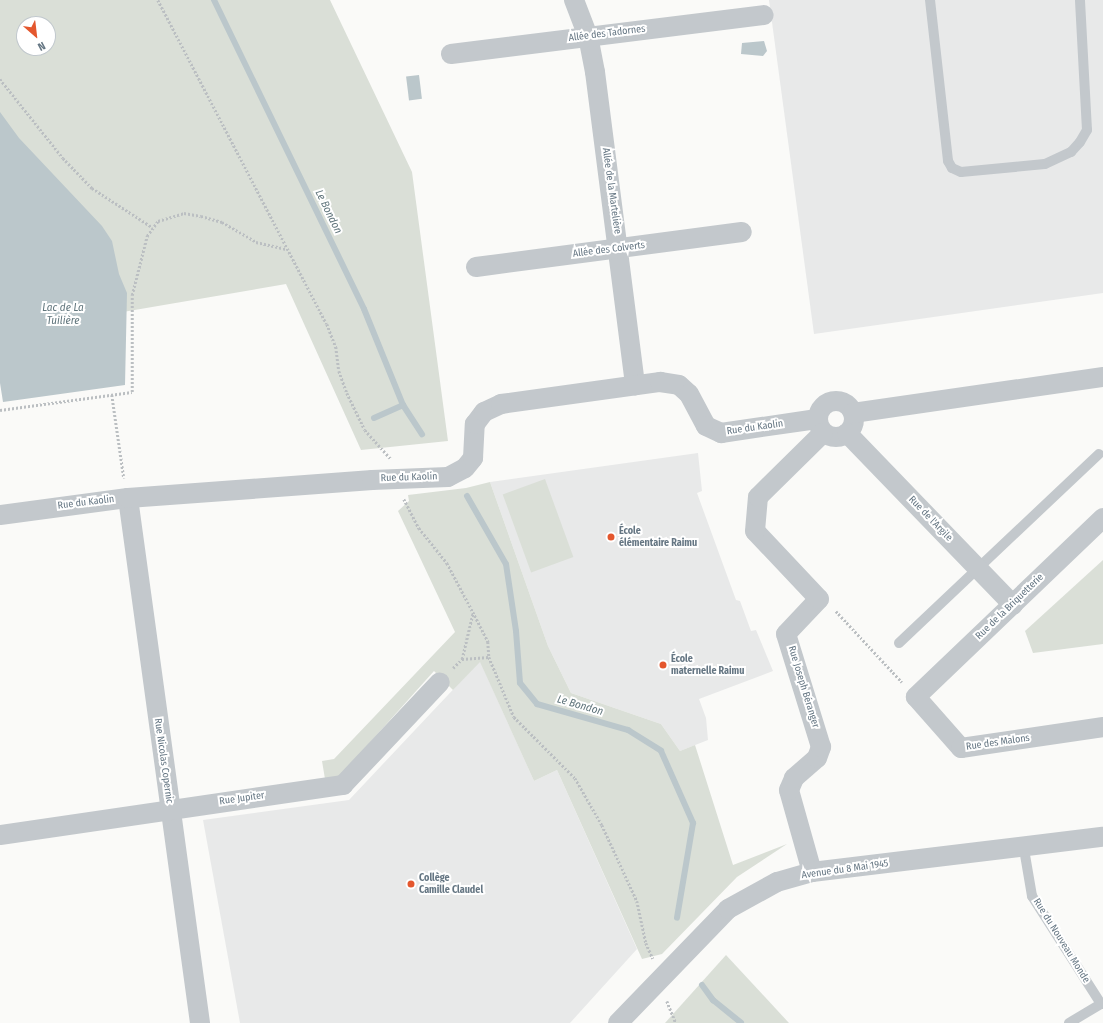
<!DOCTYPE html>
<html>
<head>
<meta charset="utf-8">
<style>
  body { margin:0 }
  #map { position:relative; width:1103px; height:1023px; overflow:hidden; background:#fafaf8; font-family:"Fira Sans Condensed",sans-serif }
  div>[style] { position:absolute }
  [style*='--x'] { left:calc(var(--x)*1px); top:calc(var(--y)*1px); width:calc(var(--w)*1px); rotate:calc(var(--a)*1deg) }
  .built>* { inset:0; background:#e8e9e9 }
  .green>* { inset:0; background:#dadfd7; transform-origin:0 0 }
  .water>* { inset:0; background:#bbc7cb; transform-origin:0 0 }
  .stream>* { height:6px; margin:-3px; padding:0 3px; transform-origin:3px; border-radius:3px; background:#bbc7cb }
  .path>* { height:2.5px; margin-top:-1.25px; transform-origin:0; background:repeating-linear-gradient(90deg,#bbbfc2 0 2px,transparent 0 4px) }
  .service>* { height:10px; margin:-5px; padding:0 5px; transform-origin:5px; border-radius:5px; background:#c3c8cc }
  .minor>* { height:20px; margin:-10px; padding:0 10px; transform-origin:10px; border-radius:10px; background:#c3c8cc }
  .minor>.ring { margin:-10px; padding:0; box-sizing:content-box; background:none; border:20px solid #c3c8cc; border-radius:50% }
  .dots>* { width:11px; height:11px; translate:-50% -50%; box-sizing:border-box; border:2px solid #fff; border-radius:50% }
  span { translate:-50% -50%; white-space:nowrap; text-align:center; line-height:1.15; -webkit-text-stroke:4px #fff; paint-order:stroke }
  .street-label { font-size:10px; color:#657683 }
  .poi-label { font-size:10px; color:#657683; font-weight:700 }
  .left { translate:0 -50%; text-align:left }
  .water-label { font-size:11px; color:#60757c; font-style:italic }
  .north { position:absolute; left:16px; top:16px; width:40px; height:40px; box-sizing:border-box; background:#fff; border:1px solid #c1c8cd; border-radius:50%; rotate:152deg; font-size:11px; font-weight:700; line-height:16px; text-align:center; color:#657683 }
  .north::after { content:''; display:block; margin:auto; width:14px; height:18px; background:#e4572e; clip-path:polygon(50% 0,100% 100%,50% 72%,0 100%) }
</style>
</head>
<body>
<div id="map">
  <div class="built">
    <i style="clip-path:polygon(769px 0,1103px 0,1103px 293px,814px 334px)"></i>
    <i style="clip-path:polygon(698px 453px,702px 491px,697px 493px,736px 600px,740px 601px,751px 631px,756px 630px,773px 671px,699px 699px,706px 718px,708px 740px,680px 751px,661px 724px,571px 693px,548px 646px,490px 482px)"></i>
    <i style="clip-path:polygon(480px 661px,534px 781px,557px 770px,637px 949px,570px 1023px,240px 1023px,203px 820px,349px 800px)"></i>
  </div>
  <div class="green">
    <i style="clip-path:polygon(evenodd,0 0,330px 0,412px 172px,448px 441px,361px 450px,286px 284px,0 333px,0 0,24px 24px,48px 24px,48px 48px,24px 48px,24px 24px)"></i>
    <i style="left:545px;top:479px;width:83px;height:45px;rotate:70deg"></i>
    <i style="clip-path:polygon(490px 482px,548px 646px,571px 693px,661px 724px,680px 751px,695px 745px,733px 865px,787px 844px,737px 877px,662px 954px,642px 959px,557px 770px,534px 781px,480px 662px,453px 690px,434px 671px,339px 777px,325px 779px,322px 761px,334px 759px,455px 632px,398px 511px,409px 501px,408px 495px,466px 488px)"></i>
    <i style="clip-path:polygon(1103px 560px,1103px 644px,1033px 653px,1025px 631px)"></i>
    <i style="clip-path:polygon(726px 955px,789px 1023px,665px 1023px)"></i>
  </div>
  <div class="water">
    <i style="clip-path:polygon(764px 41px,767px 51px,763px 56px,741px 54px,742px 43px)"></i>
    <i style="left:419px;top:75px;width:24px;height:13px;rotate:83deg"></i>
    <i style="clip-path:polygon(0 112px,19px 138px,102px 226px,112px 241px,119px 274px,127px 293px,125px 385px,3px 402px,0 383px)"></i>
  </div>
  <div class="stream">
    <i style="--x:214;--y:0;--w:343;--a:64.1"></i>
    <i style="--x:364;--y:309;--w:104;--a:67.9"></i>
    <i style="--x:403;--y:405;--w:35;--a:57"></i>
    <i style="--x:374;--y:418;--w:32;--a:-24"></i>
    <i style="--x:467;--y:496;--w:78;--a:60.2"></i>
    <i style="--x:506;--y:564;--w:68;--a:81.5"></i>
    <i style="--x:516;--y:631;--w:52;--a:85.6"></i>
    <i style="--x:520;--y:683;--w:27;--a:51"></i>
    <i style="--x:537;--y:704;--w:95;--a:15.9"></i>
    <i style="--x:628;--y:730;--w:39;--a:32"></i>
    <i style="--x:661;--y:751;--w:79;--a:66"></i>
    <i style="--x:693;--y:823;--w:96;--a:99.6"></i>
    <i style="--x:702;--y:985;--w:19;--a:54"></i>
    <i style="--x:713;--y:1000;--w:36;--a:39"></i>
  </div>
  <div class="path">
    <i style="--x:158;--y:0;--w:365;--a:62.5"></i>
    <i style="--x:327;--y:324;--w:25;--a:69"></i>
    <i style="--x:336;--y:347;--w:24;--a:83"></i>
    <i style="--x:339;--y:371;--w:23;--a:70"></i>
    <i style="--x:347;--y:393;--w:41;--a:64.1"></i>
    <i style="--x:365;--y:430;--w:39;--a:48"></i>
    <i style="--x:0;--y:79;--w:101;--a:51.4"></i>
    <i style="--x:63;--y:158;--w:42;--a:46"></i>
    <i style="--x:92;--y:188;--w:72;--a:33"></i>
    <i style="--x:112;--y:395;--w:84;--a:81.8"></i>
    <i style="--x:0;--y:410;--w:133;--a:-7.8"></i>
    <i style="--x:132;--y:392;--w:97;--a:-90"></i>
    <i style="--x:132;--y:295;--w:61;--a:-75.7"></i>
    <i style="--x:147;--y:236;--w:19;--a:-54"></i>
    <i style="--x:158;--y:221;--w:27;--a:-17"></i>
    <i style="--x:184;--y:213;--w:17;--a:10"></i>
    <i style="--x:201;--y:216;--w:22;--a:16"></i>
    <i style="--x:222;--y:222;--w:39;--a:30"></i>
    <i style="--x:256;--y:242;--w:31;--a:13"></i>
    <i style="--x:404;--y:499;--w:33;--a:63"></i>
    <i style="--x:419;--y:528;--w:45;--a:51.3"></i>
    <i style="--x:447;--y:563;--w:55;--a:62"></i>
    <i style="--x:473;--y:612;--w:34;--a:63"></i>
    <i style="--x:488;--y:642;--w:15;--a:86"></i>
    <i style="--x:489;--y:657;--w:65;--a:67.4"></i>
    <i style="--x:514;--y:717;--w:86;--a:45"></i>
    <i style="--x:575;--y:778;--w:54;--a:60.1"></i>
    <i style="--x:602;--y:825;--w:84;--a:65.3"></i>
    <i style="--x:637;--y:901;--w:43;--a:77.9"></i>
    <i style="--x:646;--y:943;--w:17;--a:66"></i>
    <i style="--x:836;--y:611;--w:97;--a:47.1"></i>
    <i style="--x:462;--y:659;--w:27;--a:-4"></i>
    <i style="--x:453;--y:668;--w:13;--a:-45"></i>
    <i style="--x:462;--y:659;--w:48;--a:-76.8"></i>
    <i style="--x:667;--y:1001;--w:24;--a:68"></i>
  </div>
  <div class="service">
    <i style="--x:930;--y:0;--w:162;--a:83.6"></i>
    <i style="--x:948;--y:161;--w:8;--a:60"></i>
    <i style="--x:952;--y:168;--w:10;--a:24"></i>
    <i style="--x:961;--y:172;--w:84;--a:-5.4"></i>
    <i style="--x:1045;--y:164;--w:29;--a:-25"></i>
    <i style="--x:1071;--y:152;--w:13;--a:-48"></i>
    <i style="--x:1080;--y:142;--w:14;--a:-60"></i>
    <i style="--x:1087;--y:130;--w:130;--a:-93.1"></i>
    <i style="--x:899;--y:643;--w:275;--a:-43.4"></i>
    <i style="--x:1024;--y:849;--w:48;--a:80.3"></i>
    <i style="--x:1032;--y:896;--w:128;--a:57.4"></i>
    <i style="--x:1101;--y:1004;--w:2;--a:0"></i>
    <i style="--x:1069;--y:1023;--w:37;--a:-31"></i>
  </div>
  <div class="minor">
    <i style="--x:574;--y:0;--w:39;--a:69"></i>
    <i style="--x:588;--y:36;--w:37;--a:79"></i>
    <i style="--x:595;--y:72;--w:316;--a:82.7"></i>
    <i style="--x:451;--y:54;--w:315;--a:-7.1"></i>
    <i style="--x:476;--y:267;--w:268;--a:-7.5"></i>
    <i class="ring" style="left:818px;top:401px;width:16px;height:16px"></i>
    <i style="--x:853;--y:413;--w:253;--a:-8.2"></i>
    <i style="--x:847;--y:433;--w:239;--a:46"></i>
    <i style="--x:128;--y:498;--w:530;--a:82.19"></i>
    <i style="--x:0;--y:515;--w:129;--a:-7.6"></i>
    <i style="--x:128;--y:498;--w:245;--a:-4.2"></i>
    <i style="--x:372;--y:480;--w:76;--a:-2.3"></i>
    <i style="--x:448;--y:477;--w:19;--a:-28"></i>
    <i style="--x:465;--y:468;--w:13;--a:-51"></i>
    <i style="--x:473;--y:458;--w:34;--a:-87"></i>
    <i style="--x:475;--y:424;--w:15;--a:-53"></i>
    <i style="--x:484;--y:412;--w:19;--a:-25"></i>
    <i style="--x:501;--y:404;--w:161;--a:-7.9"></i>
    <i style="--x:660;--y:382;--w:19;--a:9"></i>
    <i style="--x:679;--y:385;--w:13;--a:42"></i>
    <i style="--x:689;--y:394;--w:36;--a:62"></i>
    <i style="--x:706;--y:426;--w:17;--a:25"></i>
    <i style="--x:721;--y:433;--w:97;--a:-8.3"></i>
    <i style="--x:1103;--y:518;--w:259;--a:136.3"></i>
    <i style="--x:916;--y:697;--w:68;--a:48.6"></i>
    <i style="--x:961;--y:748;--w:144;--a:-8.4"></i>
    <i style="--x:0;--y:835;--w:347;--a:-8.3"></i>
    <i style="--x:343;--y:785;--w:141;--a:-46.7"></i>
    <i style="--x:812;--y:872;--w:85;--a:-105.7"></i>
    <i style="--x:789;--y:790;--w:13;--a:-67"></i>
    <i style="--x:794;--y:778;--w:30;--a:-41"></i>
    <i style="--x:817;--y:758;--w:12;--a:-70"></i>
    <i style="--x:821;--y:747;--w:118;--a:-107.2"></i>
    <i style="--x:786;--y:634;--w:48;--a:-46.7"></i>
    <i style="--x:819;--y:599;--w:93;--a:-133.3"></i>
    <i style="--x:755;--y:531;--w:34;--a:-85"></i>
    <i style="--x:758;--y:497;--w:91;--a:-44.6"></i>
    <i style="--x:618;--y:1023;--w:158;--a:-46"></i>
    <i style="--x:728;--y:909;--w:56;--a:-28.9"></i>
    <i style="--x:777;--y:882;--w:36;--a:-16"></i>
    <i style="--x:812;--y:872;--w:293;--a:-6.9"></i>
  </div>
  <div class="dots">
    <i style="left:611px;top:537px;background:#e4572e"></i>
    <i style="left:663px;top:665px;background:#e4572e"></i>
    <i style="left:411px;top:884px;background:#e4572e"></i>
  </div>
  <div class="street-label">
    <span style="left:607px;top:34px;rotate:-7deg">Allée des Tadornes</span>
    <span style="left:611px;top:191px;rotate:82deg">Allée de la Martelière</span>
    <span style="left:609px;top:250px;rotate:-7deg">Allée des Colverts</span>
    <span style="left:755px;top:428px;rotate:-8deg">Rue du Kaolin</span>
    <span style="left:409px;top:478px;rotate:-2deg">Rue du Kaolin</span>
    <span style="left:86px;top:503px;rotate:-7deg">Rue du Kaolin</span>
    <span style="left:930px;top:519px;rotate:46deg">Rue de l'Argile</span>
    <span style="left:1010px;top:607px;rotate:-44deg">Rue de la Briquetterie</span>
    <span style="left:803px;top:687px;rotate:73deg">Rue Joseph Béranger</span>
    <span style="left:998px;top:743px;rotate:-8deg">Rue des Malons</span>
    <span style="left:163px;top:761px;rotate:82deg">Rue Nicolas Copernic</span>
    <span style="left:242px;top:799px;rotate:-8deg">Rue Jupiter</span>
    <span style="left:845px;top:870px;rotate:-8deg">Avenue du 8 Mai 1945</span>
    <span style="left:1061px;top:941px;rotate:58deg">Rue du Nouveau Monde</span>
  </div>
  <div class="poi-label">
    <span class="left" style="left:619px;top:537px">École<br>élémentaire Raimu</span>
    <span class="left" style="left:671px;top:665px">École<br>maternelle Raimu</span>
    <span class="left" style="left:419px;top:884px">Collège<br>Camille Claudel</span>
  </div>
  <div class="water-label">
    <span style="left:328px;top:212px;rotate:64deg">Le Bondon</span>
    <span style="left:63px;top:315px">Lac de La<br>Tuilière</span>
    <span style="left:580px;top:706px;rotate:16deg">Le Bondon</span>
  </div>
  <div class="north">N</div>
</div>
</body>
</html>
